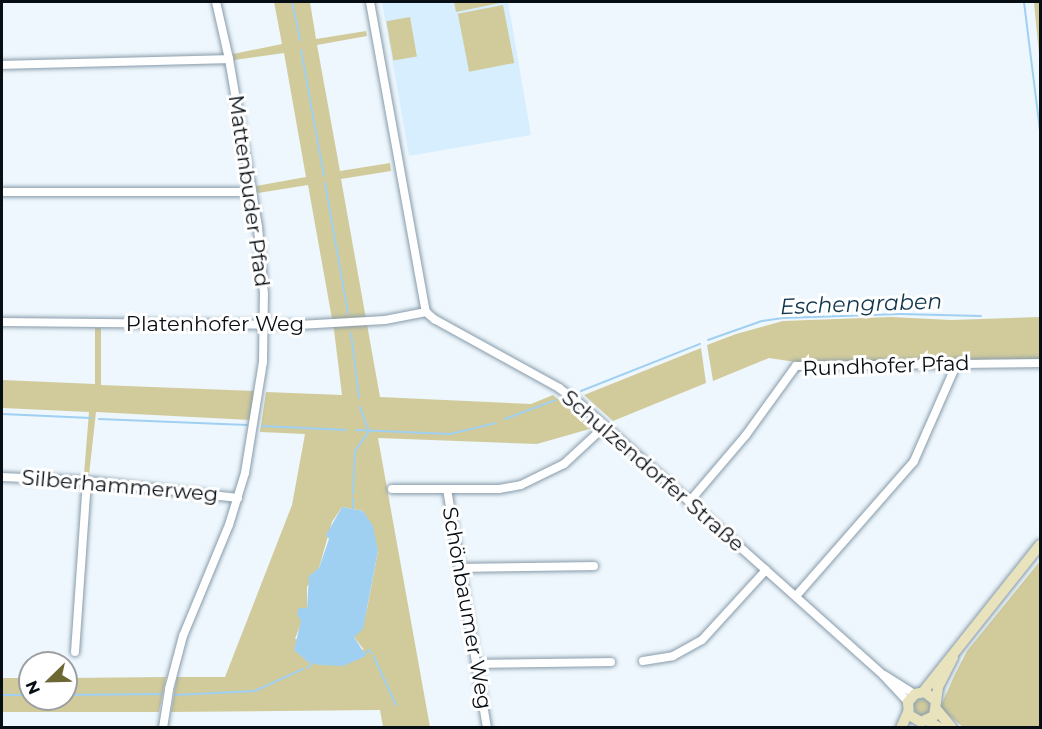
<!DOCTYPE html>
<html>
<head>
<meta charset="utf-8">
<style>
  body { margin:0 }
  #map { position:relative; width:1042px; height:729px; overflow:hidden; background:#eef7fd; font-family:Montserrat,sans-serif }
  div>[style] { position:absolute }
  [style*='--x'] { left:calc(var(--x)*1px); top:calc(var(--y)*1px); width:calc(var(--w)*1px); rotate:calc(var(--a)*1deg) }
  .built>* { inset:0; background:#d7eefe }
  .green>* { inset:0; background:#d1cb9c; transform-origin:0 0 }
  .round { border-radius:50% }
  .water>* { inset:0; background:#a0d0f1 }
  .stream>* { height:2px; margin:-1px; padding:0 1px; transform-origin:1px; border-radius:1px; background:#a0d0f1 }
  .roads { filter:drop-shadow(0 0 2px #879baa) drop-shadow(0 0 2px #879baa) }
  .minor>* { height:8px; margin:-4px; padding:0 4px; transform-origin:4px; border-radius:4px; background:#fff }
  .secondary>* { height:10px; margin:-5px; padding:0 5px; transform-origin:5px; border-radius:5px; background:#e8e3bc }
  span { translate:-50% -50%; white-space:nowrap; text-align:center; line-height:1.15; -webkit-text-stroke:6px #fff; paint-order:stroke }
  .street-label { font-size:21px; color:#070e14 }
  .water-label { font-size:22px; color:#11374e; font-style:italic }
  .frame { position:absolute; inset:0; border:3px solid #070e14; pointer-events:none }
  .north { position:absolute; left:18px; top:651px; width:60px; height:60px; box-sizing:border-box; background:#fff; border:2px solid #9c9fa1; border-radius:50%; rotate:247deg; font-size:16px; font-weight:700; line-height:24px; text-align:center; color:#070e14 }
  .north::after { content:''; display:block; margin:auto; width:21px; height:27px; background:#6d6733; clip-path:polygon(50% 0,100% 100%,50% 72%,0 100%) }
</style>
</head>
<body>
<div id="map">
  <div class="built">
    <i style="clip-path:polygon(382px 2px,508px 2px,531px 135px,409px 156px)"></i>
  </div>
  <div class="green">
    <i style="clip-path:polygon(evenodd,274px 2px,310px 2px,316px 39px,366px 31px,367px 36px,317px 45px,340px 171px,390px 163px,391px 171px,341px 179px,380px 397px,531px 404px,553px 395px,593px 428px,537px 444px,378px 438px,430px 727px,383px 727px,380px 710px,171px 712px,177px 677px,225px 677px,292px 505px,305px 434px,260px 432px,266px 392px,342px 395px,334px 330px,308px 185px,258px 193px,256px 186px,306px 177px,284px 53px,234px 60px,233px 54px,282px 44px,274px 2px,342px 507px,363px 511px,378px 551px,367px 609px,354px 637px,364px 650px,295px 639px,307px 608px,307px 587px,319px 568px,332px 522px,342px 507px)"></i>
    <i style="clip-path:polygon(454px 2px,500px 2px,500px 3px,456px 12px)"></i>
    <i style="clip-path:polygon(1034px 2px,1040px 2px,1040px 65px)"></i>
    <i style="left:503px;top:5px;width:59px;height:46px;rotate:79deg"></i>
    <i style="left:410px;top:17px;width:40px;height:24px;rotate:80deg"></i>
    <i style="clip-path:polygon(891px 317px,951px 320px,1040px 317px,1040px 359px,802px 363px,769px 358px,713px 381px,707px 345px,736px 334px,783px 321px)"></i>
    <i style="clip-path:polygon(95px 328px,101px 328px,101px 385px,255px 391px,250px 420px,96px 412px,89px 475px,84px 474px,89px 412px,2px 408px,2px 380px,95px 384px)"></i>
    <i style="clip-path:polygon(701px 348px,706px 383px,613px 421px,584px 395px)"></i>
    <i style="clip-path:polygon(1040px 561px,1040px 727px,963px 727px,940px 708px,954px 676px,967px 651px)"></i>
    <i style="clip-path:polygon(166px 677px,159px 712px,2px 712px,2px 678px,30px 678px,30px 699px,66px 699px,66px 678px)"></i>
    <i class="round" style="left:914px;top:699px;width:16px;height:16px"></i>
  </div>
  <div class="water">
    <i style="clip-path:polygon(342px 507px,363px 511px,373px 526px,378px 551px,363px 629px,354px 637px,366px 656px,343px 666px,320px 665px,309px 663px,294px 650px,301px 621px,297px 614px,299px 608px,307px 608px,309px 576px,319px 568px,329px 539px,326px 535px)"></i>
  </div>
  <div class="stream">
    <i style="--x:292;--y:2;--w:39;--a:78"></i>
    <i style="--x:1024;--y:2;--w:129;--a:82.9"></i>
    <i style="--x:301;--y:50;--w:128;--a:79.7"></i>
    <i style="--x:325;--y:183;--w:133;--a:80"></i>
    <i style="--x:351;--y:333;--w:65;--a:83"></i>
    <i style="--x:708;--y:340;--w:57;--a:-19.4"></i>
    <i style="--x:762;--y:321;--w:21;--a:-8"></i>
    <i style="--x:783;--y:318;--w:117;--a:-2"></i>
    <i style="--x:900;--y:314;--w:81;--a:1.4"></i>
    <i style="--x:581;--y:391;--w:128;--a:-21.6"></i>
    <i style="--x:2;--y:414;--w:89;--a:2.6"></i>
    <i style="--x:99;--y:419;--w:148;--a:2.3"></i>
    <i style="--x:505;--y:419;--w:54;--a:-20.4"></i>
    <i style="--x:262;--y:426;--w:84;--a:2.7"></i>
    <i style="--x:356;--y:430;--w:94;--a:2.4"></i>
    <i style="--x:450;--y:434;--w:47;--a:-13.4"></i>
    <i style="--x:353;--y:494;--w:43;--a:-87.3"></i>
    <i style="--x:355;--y:451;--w:24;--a:-55"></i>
    <i style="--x:369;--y:431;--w:26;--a:-111"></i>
    <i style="--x:353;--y:498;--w:10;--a:90"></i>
    <i style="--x:365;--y:653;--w:5;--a:-37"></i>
    <i style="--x:369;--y:650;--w:5;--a:53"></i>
    <i style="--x:374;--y:657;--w:53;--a:65.4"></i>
    <i style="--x:307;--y:668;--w:6;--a:-39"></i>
    <i style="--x:2;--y:695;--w:28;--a:0"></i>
    <i style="--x:66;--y:695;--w:95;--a:-0.6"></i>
    <i style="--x:175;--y:695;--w:80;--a:-2.9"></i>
    <i style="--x:255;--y:691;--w:53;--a:-24.6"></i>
  </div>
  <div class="roads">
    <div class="minor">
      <i style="--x:370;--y:2;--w:315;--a:79.8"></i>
      <i style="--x:426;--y:312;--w:11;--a:41"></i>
      <i style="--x:434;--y:319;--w:143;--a:28.9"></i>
      <i style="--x:559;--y:388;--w:25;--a:37"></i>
      <i style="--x:579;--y:403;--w:408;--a:41.8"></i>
      <i style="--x:883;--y:675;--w:37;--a:47"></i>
      <i style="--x:2;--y:65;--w:227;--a:-1.5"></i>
      <i style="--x:2;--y:192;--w:250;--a:0"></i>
      <i style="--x:2;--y:322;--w:297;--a:0.6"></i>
      <i style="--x:299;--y:325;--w:86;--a:-3.3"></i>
      <i style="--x:385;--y:320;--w:42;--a:-11"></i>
      <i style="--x:2;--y:477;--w:85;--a:2.7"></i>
      <i style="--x:87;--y:481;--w:152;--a:6.4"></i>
      <i style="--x:392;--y:489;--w:107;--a:0"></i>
      <i style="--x:499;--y:489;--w:22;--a:-10"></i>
      <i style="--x:521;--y:485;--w:48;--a:-26"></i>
      <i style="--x:564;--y:464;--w:54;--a:-42.8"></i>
      <i style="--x:447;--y:489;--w:242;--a:80.5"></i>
      <i style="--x:689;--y:502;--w:88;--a:-49.6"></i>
      <i style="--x:746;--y:435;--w:85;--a:-54.1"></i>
      <i style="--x:796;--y:366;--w:244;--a:-0.7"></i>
      <i style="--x:459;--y:568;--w:135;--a:-0.8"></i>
      <i style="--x:796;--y:596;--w:179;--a:-48.8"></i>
      <i style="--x:914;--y:461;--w:107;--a:-66.3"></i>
      <i style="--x:75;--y:652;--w:171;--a:-86"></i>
      <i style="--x:643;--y:661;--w:30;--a:-9"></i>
      <i style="--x:673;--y:656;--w:33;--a:-29"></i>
      <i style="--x:702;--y:640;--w:95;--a:-47.6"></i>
      <i style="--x:476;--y:664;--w:135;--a:-0.8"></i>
      <i style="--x:884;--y:675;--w:36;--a:32"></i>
      <i style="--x:163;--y:728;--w:39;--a:-81"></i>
      <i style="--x:169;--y:689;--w:55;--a:-75.2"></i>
      <i style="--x:183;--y:636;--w:120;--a:-67.5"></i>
      <i style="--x:229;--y:525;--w:54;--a:-72.9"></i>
      <i style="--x:245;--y:473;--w:112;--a:-80.8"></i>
      <i style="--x:263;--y:362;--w:68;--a:-89.2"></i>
      <i style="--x:264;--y:294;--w:67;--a:-95.1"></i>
      <i style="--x:258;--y:227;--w:170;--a:-99.8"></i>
      <i style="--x:229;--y:59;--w:58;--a:-102.8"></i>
    </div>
    <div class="secondary">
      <i style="--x:923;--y:692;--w:188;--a:-51.5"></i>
      <i style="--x:936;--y:701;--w:14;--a:-141"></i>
      <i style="--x:925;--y:692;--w:10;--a:169"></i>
      <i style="--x:915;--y:694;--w:11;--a:131"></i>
      <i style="--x:908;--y:702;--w:13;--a:86"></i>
      <i style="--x:909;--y:715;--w:14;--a:30"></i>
      <i style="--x:921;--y:722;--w:14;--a:-25"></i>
      <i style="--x:934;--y:716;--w:29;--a:-82"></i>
      <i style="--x:938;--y:687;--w:33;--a:-63"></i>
      <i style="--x:937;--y:710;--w:23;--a:50"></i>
      <i style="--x:928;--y:721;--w:14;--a:30"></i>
      <i style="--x:901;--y:728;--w:17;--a:-66"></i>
    </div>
  </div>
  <div class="street-label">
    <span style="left:249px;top:191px;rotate:82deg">Mattenbuder Pfad</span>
    <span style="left:215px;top:324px">Platenhofer Weg</span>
    <span style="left:886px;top:366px;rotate:-2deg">Rundhofer Pfad</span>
    <span style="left:653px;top:471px;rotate:41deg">Schulzendorfer Straße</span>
    <span style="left:120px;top:486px;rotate:5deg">Silberhammerweg</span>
    <span style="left:467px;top:608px;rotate:80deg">Schönbaumer Weg</span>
  </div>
  <div class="water-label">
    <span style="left:861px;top:304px;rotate:-2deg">Eschengraben</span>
  </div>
  <div class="frame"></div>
  <div class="north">N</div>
</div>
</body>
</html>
